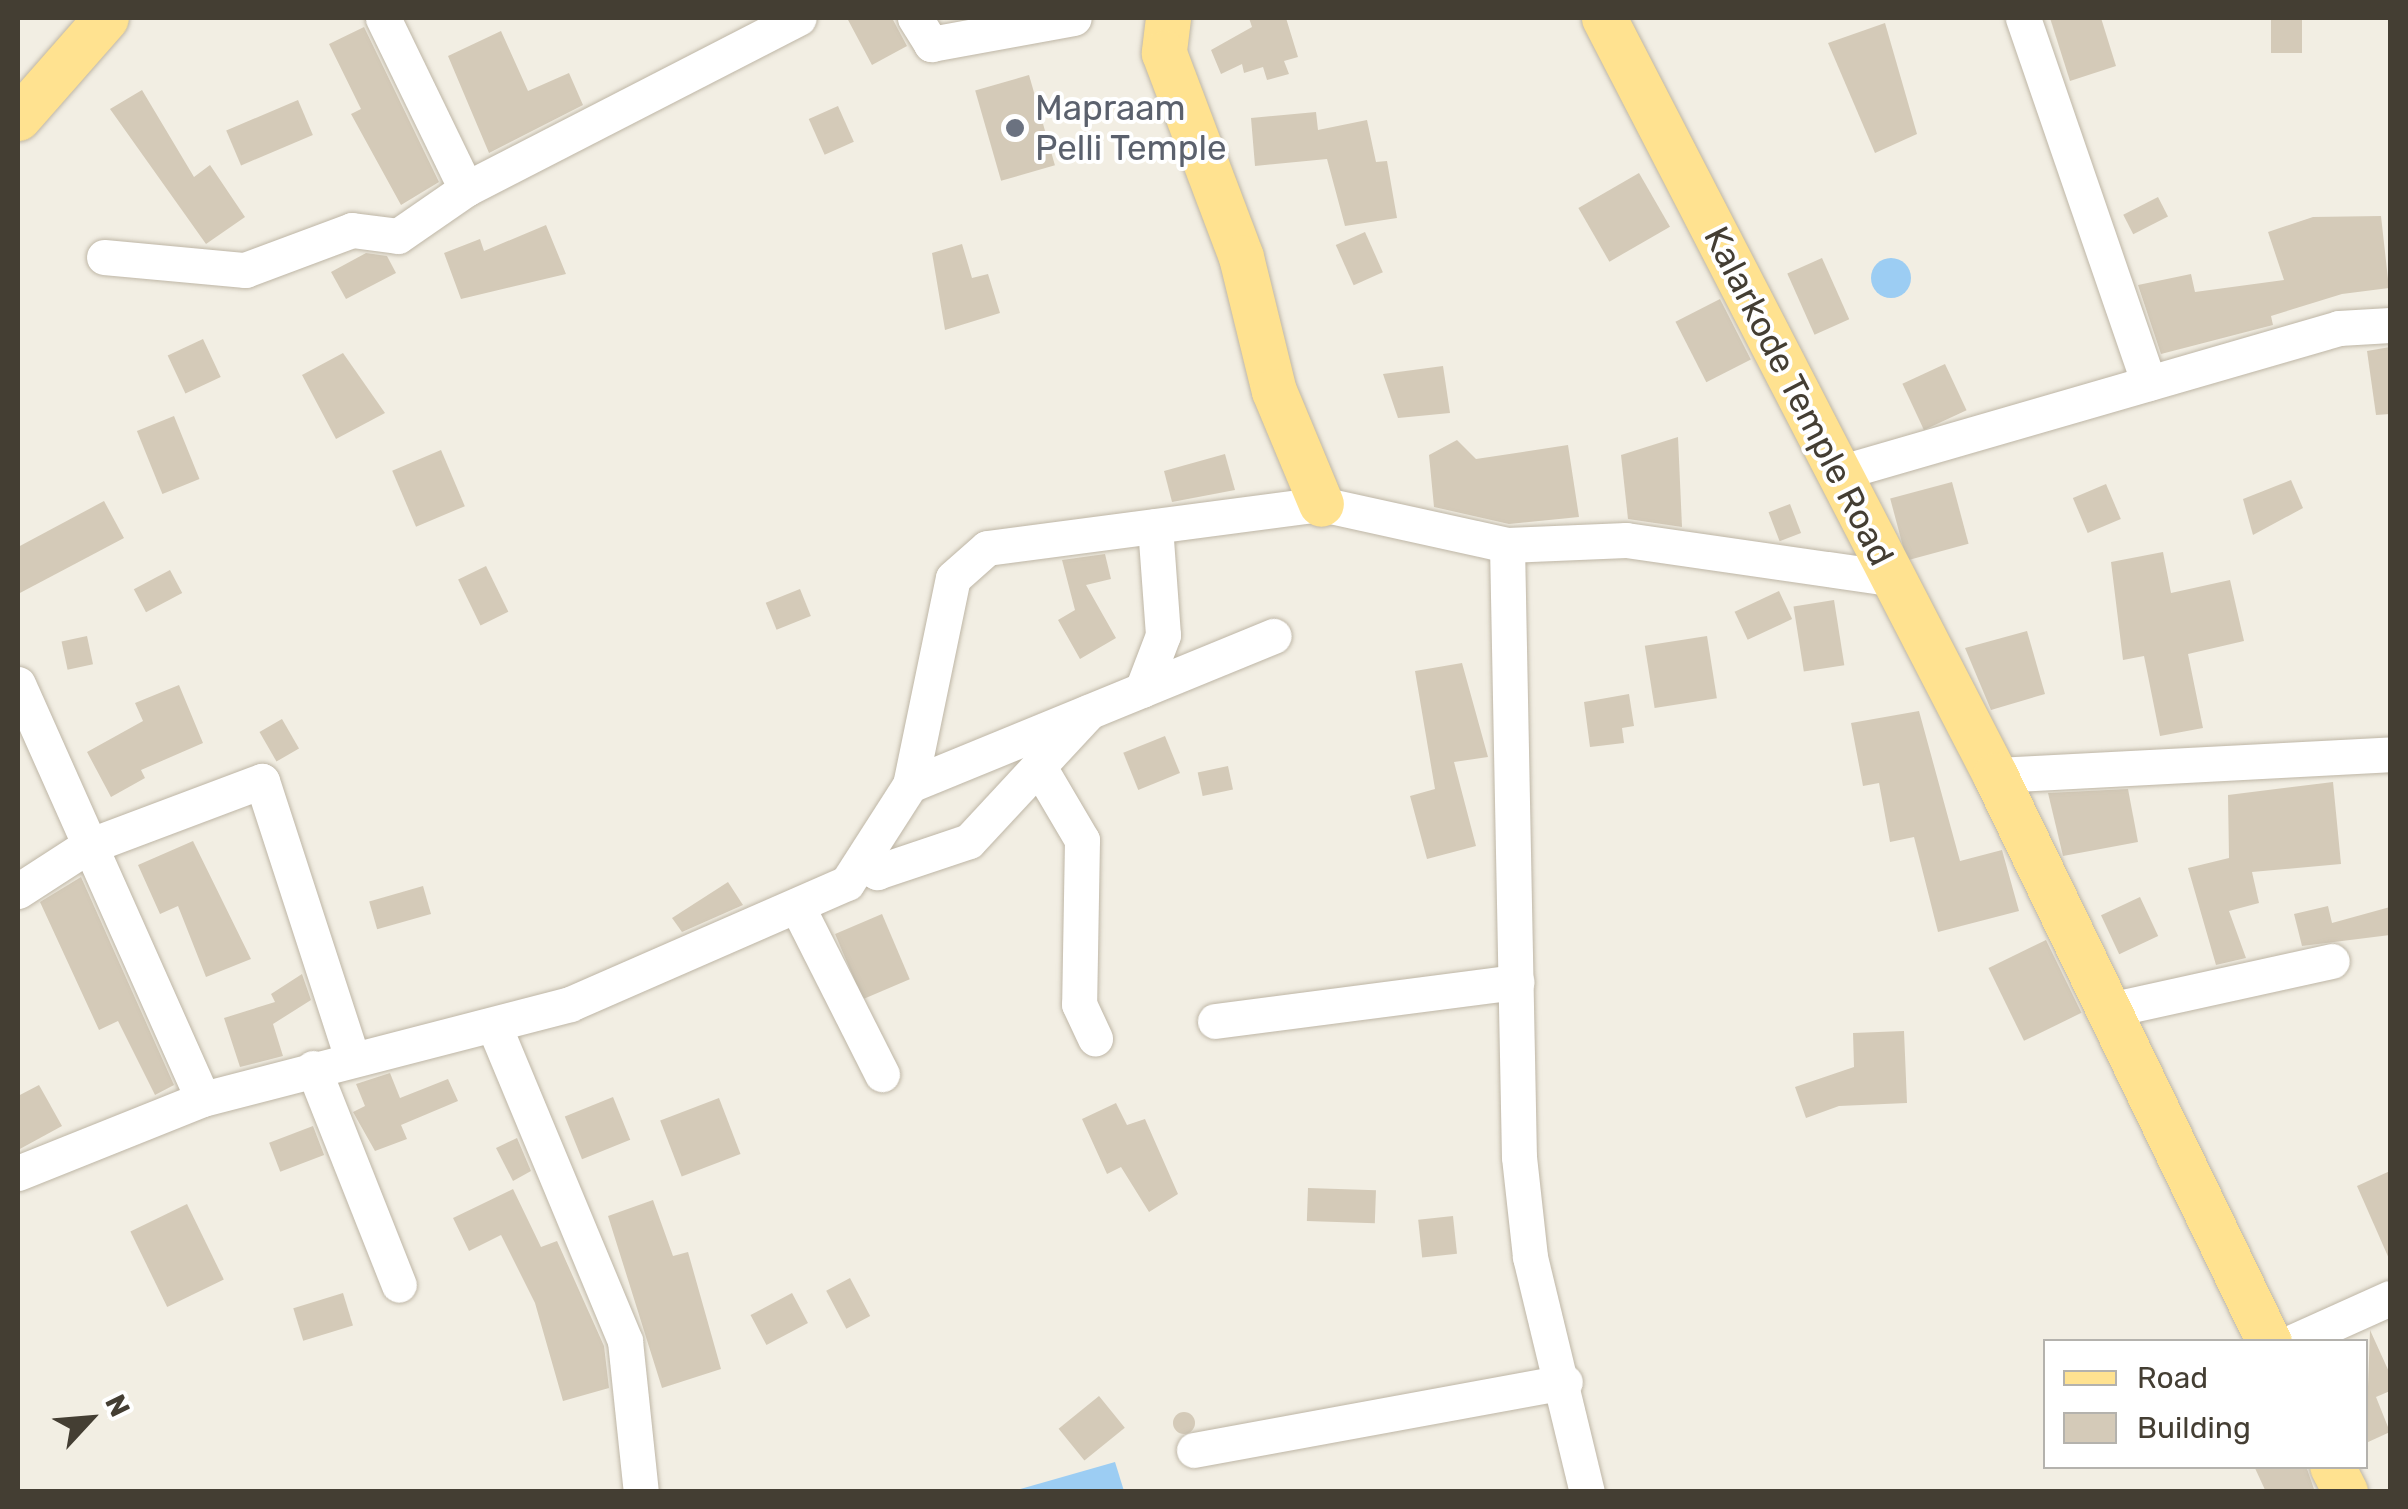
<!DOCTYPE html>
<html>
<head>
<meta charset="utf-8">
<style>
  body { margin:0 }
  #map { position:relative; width:2408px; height:1509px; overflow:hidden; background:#f2eee3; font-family:Rubik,sans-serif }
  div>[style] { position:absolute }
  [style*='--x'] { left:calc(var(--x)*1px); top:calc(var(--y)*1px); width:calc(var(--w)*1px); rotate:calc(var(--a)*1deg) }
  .water>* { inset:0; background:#9ccdf3 }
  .round { border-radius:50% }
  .building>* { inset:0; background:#d4cab8; transform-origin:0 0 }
  .roads { filter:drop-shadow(0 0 2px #beb6a6) drop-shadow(0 0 2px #beb6a6) }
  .minor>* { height:35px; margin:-17.5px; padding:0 17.5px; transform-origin:17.5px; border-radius:17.5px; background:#fff }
  .major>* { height:45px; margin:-22.5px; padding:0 22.5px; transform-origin:22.5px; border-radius:22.5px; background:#ffe290 }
  .dots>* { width:28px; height:28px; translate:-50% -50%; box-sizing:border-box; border:5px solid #fff; border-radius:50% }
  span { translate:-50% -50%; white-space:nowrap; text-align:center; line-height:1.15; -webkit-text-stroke:8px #fff; paint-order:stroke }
  .worship-label { font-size:35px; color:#5b616d }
  .left { translate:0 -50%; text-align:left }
  .street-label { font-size:35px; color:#443e33 }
  .frame { position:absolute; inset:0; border:20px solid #443e33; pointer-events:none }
  .legend { position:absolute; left:2043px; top:1339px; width:325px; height:130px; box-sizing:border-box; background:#fff; border:2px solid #b4b2ad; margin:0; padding:12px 18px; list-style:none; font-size:30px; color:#443e33 }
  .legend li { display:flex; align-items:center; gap:20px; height:50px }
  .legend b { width:50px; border:2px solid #b4b2ad }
  .north { position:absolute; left:40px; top:1369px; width:100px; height:100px; -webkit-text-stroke:8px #fff; paint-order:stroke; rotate:64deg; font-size:28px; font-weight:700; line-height:40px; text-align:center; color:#443e33 }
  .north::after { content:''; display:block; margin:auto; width:35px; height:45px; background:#443e33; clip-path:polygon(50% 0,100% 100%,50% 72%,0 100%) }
</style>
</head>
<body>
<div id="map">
  <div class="water">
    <i class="round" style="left:1871px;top:258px;width:40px;height:40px"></i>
    <i style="clip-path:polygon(1115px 1462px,1124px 1491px,1013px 1491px)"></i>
  </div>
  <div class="building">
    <i style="clip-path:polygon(847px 18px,892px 18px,907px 46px,872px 65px)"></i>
    <i style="clip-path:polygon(1249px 18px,1286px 18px,1298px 57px,1284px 61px,1289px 74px,1267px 80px,1263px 67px,1244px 73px,1242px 64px,1221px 74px,1211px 50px,1252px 27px)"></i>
    <i style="clip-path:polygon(2050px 18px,2101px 18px,2116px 66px,2070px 81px)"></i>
    <i style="left:2271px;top:18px;width:31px;height:35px"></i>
    <i style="clip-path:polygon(1885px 23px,1917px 134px,1875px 153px,1828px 43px)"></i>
    <i style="clip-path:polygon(364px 27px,439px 182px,401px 205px,351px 114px,361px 109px,329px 44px)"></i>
    <i style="clip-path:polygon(501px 31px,528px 91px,569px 73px,583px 105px,489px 153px,448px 56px)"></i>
    <i style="left:1029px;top:75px;width:94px;height:56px;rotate:74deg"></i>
    <i style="clip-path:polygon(142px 90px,194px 177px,210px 165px,245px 217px,206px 244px,110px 109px)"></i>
    <i style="left:298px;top:100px;width:38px;height:78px;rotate:67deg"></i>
    <i style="left:838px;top:106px;width:39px;height:32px;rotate:66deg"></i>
    <i style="clip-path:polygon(1316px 112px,1318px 130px,1367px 120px,1376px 162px,1387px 161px,1397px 218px,1345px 226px,1327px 159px,1255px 166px,1251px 118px)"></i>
    <i style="left:1639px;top:173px;width:62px;height:70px;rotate:60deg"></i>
    <i style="left:2158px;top:197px;width:22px;height:39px;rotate:63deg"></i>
    <i style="clip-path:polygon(2381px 216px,2389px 288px,2342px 294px,2271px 316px,2273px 325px,2161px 354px,2138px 285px,2191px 274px,2195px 292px,2284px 280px,2268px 232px,2313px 217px)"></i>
    <i style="clip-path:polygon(546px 225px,566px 274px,461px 299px,444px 253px,480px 239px,484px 251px)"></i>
    <i style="left:1365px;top:232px;width:44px;height:32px;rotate:66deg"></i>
    <i style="clip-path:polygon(962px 244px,972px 278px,988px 274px,1000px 313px,945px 330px,932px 253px)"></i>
    <i style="clip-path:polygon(366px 253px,387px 256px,396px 273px,346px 299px,331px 272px)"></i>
    <i style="left:1822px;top:258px;width:67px;height:38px;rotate:66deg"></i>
    <i style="left:1720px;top:299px;width:68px;height:50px;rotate:63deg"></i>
    <i style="left:203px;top:339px;width:42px;height:39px;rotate:65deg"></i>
    <i style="clip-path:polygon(2390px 347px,2390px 414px,2376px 415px,2367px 351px)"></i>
    <i style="clip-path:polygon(343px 353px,385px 413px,336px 439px,302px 375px)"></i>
    <i style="left:1945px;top:364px;width:51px;height:47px;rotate:65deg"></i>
    <i style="clip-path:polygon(1443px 366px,1450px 413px,1398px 418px,1383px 374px)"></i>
    <i style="left:174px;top:416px;width:68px;height:40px;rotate:68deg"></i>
    <i style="clip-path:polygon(1678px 437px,1682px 527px,1628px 519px,1621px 455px)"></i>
    <i style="clip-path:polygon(1457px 440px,1476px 459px,1568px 445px,1579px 517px,1509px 524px,1434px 507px,1429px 455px)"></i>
    <i style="left:441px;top:450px;width:61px;height:53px;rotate:67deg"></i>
    <i style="clip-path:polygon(1225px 454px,1235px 490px,1172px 502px,1164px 471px)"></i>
    <i style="clip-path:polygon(2291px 480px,2303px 508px,2253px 535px,2243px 499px)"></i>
    <i style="left:1952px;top:482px;width:64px;height:64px;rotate:75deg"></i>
    <i style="left:2106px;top:484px;width:38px;height:36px;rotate:67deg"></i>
    <i style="clip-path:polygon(104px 501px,124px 538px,18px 594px,18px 547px)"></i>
    <i style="left:1790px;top:504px;width:31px;height:23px;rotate:69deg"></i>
    <i style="clip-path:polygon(2163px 552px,2171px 593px,2230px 580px,2244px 641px,2188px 654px,2203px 728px,2160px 736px,2144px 656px,2123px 660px,2111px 562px)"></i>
    <i style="clip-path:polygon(1105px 554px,1111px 579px,1086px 585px,1116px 638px,1080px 659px,1058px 620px,1075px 610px,1062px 560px)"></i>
    <i style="left:486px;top:566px;width:51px;height:31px;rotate:64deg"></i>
    <i style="left:170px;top:570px;width:26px;height:41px;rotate:62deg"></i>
    <i style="left:800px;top:589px;width:29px;height:37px;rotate:68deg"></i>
    <i style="left:1779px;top:591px;width:31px;height:49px;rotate:65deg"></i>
    <i style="left:1834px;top:600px;width:66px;height:41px;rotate:81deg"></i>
    <i style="clip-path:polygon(2027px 631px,2045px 694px,1991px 710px,1965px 648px)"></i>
    <i style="left:87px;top:636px;width:29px;height:26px;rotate:78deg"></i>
    <i style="left:1707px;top:636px;width:63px;height:63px;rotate:81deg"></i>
    <i style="clip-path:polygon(1462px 663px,1488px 757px,1454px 762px,1476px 846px,1427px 859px,1410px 796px,1435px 789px,1415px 671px)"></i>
    <i style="clip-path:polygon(179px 685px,203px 743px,141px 770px,145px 778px,111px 797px,87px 752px,143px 721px,135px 703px)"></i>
    <i style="clip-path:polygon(1629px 694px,1634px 726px,1622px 728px,1624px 743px,1590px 747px,1584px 702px)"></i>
    <i style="clip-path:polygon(1919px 711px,1960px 861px,2002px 850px,2019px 911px,1938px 932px,1914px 837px,1890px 842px,1879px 783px,1863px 786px,1851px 723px)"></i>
    <i style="left:282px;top:719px;width:34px;height:26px;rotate:60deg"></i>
    <i style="left:1165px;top:736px;width:40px;height:45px;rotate:68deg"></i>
    <i style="left:1228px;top:766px;width:24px;height:31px;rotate:78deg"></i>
    <i style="clip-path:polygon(2333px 782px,2341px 864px,2252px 872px,2259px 903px,2229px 911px,2246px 958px,2216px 965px,2188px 868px,2229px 858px,2228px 795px)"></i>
    <i style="clip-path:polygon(2128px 789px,2138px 842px,2063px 856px,2048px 793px)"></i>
    <i style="clip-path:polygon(193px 841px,251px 959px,206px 977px,178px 906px,160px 914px,138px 865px)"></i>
    <i style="clip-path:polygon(81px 877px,174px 1085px,155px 1095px,118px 1021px,99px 1030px,40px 902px)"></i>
    <i style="clip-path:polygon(728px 882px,743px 905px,682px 932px,672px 918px)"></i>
    <i style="left:423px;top:886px;width:29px;height:56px;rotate:74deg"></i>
    <i style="left:2140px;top:897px;width:43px;height:43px;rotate:65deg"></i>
    <i style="clip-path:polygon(2328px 906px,2332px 923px,2390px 907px,2390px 935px,2302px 946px,2294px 914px)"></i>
    <i style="left:882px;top:914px;width:71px;height:51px;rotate:67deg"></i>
    <i style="left:2046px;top:940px;width:81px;height:64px;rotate:64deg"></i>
    <i style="clip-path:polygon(302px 974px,311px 1000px,273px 1024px,283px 1056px,240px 1067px,224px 1018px,275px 1002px,271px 994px)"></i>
    <i style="clip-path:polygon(1904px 1031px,1907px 1103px,1839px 1106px,1806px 1118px,1795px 1087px,1854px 1067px,1853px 1033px)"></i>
    <i style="clip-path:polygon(390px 1073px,400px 1098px,448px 1079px,458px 1101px,401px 1125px,407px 1139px,375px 1151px,353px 1112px,365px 1106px,356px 1084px)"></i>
    <i style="clip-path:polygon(39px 1085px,62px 1126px,18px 1150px,18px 1096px)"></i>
    <i style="left:613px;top:1097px;width:46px;height:52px;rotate:68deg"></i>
    <i style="left:719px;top:1098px;width:60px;height:63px;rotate:69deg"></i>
    <i style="clip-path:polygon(1116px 1103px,1127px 1125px,1145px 1119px,1178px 1194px,1149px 1212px,1121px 1167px,1107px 1174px,1082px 1119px)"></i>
    <i style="left:313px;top:1126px;width:31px;height:47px;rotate:69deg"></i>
    <i style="clip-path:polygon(517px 1138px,531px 1171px,513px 1181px,496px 1148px)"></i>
    <i style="clip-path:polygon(2390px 1171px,2390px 1261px,2357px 1186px)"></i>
    <i style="left:1308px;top:1188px;width:68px;height:33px;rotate:2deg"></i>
    <i style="clip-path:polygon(513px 1189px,541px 1247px,557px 1241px,604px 1346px,609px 1388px,563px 1401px,535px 1303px,501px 1235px,469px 1251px,453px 1218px)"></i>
    <i style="clip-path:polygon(653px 1200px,673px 1256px,688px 1252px,721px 1369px,662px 1388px,608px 1216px)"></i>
    <i style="left:187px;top:1204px;width:84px;height:63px;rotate:64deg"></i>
    <i style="left:1453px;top:1216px;width:38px;height:35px;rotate:84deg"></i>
    <i style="left:850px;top:1278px;width:43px;height:27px;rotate:62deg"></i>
    <i style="left:343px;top:1293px;width:34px;height:52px;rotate:73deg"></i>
    <i style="left:792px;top:1293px;width:34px;height:47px;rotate:62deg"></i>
    <i style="clip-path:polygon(2370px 1330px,2390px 1374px,2390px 1391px,2376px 1397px,2390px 1432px,2366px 1443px)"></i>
    <i style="left:1099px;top:1396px;width:41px;height:52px;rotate:51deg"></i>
    <i class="round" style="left:1173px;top:1412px;width:22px;height:22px"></i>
    <i style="clip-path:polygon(2254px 1466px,2306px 1466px,2315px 1492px,2266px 1492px)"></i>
  </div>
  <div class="roads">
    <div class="minor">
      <i style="--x:383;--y:18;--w:190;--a:64.1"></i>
      <i style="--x:915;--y:18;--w:31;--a:58"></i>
      <i style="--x:931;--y:44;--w:145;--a:-10.3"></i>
      <i style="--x:2023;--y:18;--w:386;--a:71"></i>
      <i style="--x:104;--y:257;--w:142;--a:5.3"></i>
      <i style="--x:245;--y:270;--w:114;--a:-20.5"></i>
      <i style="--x:352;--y:230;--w:46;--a:7.4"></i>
      <i style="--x:398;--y:236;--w:83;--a:-34.7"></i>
      <i style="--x:466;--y:189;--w:374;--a:-27.2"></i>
      <i style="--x:1842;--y:472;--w:517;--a:-16.16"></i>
      <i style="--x:2339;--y:328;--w:51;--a:-3.4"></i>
      <i style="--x:1507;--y:545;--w:612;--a:88.88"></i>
      <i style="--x:1519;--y:1157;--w:101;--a:83.7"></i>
      <i style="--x:1530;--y:1257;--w:242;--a:76.4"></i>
      <i style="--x:18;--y:684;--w:454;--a:66"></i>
      <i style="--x:1142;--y:690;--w:59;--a:-69.1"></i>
      <i style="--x:1163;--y:635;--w:109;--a:-94.2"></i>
      <i style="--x:1042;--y:772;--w:79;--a:59.5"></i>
      <i style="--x:1082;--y:840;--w:164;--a:91"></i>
      <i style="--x:1079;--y:1004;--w:38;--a:65"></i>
      <i style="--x:1995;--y:775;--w:396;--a:-3"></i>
      <i style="--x:910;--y:785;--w:393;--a:-22.3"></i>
      <i style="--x:866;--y:866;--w:13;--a:29"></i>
      <i style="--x:877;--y:872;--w:97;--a:-18.6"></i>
      <i style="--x:969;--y:841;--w:176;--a:-47.1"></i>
      <i style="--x:18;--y:891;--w:81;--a:-32.9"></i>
      <i style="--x:86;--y:847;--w:188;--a:-20.6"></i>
      <i style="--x:262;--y:781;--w:291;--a:72"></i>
      <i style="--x:799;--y:910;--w:184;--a:63.2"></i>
      <i style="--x:2109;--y:1010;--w:228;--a:-12.4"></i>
      <i style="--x:1215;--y:1021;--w:304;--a:-7.4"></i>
      <i style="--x:494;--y:1026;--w:341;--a:67.4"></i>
      <i style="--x:625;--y:1341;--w:152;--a:84"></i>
      <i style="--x:313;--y:1068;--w:233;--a:68.4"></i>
      <i style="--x:18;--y:1173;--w:199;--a:-21.8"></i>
      <i style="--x:203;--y:1099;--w:379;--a:-14.5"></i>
      <i style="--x:570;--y:1004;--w:302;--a:-23.6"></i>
      <i style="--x:847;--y:883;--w:117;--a:-57.3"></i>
      <i style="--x:910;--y:785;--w:211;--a:-78.3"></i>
      <i style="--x:953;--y:578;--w:45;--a:-41.4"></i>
      <i style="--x:987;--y:548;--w:337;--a:-7.5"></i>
      <i style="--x:1321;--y:504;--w:190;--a:12.4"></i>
      <i style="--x:1507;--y:545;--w:119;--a:-2.4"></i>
      <i style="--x:1626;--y:540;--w:267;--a:8.2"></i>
      <i style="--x:2292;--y:1342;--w:107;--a:-24.2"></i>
      <i style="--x:1194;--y:1450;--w:377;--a:-10.4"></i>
    </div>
    <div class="major">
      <i style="--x:1168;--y:18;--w:35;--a:97"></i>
      <i style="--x:1164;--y:53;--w:218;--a:69.3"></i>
      <i style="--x:1241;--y:257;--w:138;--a:76.2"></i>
      <i style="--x:1274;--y:391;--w:122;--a:67.4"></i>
      <i style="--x:1604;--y:18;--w:852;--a:62.68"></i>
      <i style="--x:1995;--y:775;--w:630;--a:64.21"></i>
      <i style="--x:18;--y:118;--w:133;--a:-48.7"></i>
      <i style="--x:2332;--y:1466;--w:29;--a:63"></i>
    </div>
  </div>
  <div class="dots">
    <i style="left:1015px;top:128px;background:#6b7280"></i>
  </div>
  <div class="worship-label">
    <span class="left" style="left:1035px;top:128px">Mapraam<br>Pelli Temple</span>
  </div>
  <div class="street-label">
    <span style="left:1799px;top:396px;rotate:63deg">Kalarkode Temple Road</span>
  </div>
  <div class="frame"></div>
  <ul class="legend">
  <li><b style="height:12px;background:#ffe290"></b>Road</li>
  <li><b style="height:28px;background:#d4cab8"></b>Building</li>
  </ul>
  <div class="north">N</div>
</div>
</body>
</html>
